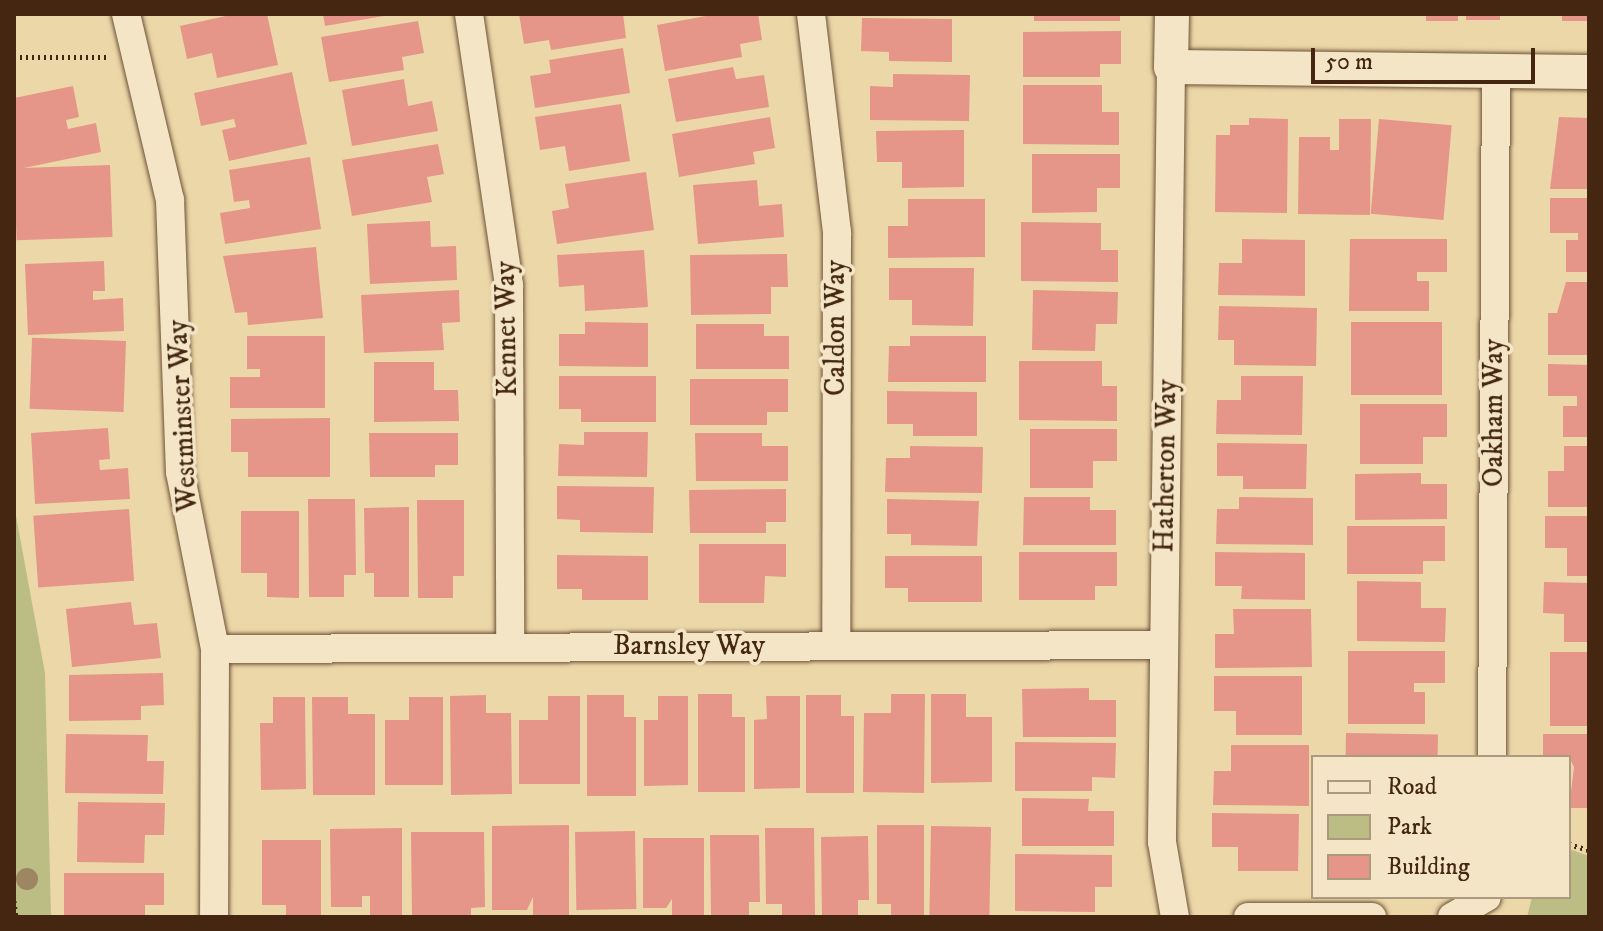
<!DOCTYPE html>
<html>
<head>
<meta charset="utf-8">
<style>
  body { margin:0 }
  #map { position:relative; width:1603px; height:931px; overflow:hidden; background:#ecd7a8; font-family:"IM FELL DW Pica",serif }
  div>[style] { position:absolute }
  [style*='--x'] { left:calc(var(--x)*1px); top:calc(var(--y)*1px); width:calc(var(--w)*1px); rotate:calc(var(--a)*1deg) }
  .green>* { inset:0; background:#bcbd84 }
  .building>* { inset:0; background:#e69589; transform-origin:0 0 }
  .path>* { height:5px; margin-top:-2.5px; transform-origin:0; background:repeating-linear-gradient(90deg,#442611 0 2px,transparent 0 6px) }
  .roads { filter:drop-shadow(0 0 2px #6e5237) drop-shadow(0 0 2px #6e5237) }
  .minor>* { height:28px; margin:-14px; padding:0 14px; transform-origin:14px; border-radius:14px; background:#f3e5c6 }
  .tertiary>* { height:34px; margin:-17px; padding:0 17px; transform-origin:17px; border-radius:17px; background:#f3e5c6 }
  .trees>* { width:22px; height:22px; margin:-11px; border-radius:50%; background:#9d8662 }
  span { translate:-50% -50%; white-space:nowrap; text-align:center; line-height:1.15; -webkit-text-stroke:7px #f3e5c6; paint-order:stroke }
  .street-label { font-size:28px; color:#442611 }
  .frame { position:absolute; inset:0; border:16px solid #442611; pointer-events:none }
  .legend { position:absolute; left:1311px; top:755px; width:260px; height:144px; box-sizing:border-box; background:#f3e5c6; border:2px solid #ad997e; margin:0; padding:10px 14px; list-style:none; font-size:24px; color:#442611 }
  .legend li { display:flex; align-items:center; gap:16px; height:40px }
  .legend b { width:40px; border:2px solid #ad997e }
  .scale { position:absolute; left:1311px; top:48px; width:224px; height:36px; box-sizing:border-box; border:4px solid #442611; border-top:0; padding-left:10px; font-size:24px; line-height:28px; white-space:nowrap; color:#442611; -webkit-text-stroke:6px #f3e5c6; paint-order:stroke }
</style>
</head>
<body>
<div id="map">
  <div class="green">
    <i style="clip-path:polygon(14px 505px,45px 673px,51px 917px,14px 917px)"></i>
    <i style="clip-path:polygon(1569px 849px,1589px 856px,1589px 917px,1527px 917px,1532px 897px,1569px 897px)"></i>
  </div>
  <div class="building">
    <i style="clip-path:polygon(235px 14px,267px 14px,278px 65px,217px 78px,212px 53px,187px 59px,180px 26px)"></i>
    <i style="clip-path:polygon(323px 14px,384px 14px,384px 16px,325px 26px)"></i>
    <i style="clip-path:polygon(519px 14px,623px 14px,626px 38px,551px 50px,549px 40px,524px 44px)"></i>
    <i style="clip-path:polygon(717px 14px,758px 14px,762px 40px,740px 44px,742px 57px,665px 71px,657px 25px)"></i>
    <i style="left:1034px;top:14px;width:86px;height:7px"></i>
    <i style="left:1426px;top:14px;width:32px;height:7px"></i>
    <i style="left:1466px;top:14px;width:34px;height:6px"></i>
    <i style="left:1562px;top:14px;width:27px;height:7px"></i>
    <i style="clip-path:polygon(862px 18px,952px 19px,952px 62px,889px 61px,889px 52px,861px 51px)"></i>
    <i style="clip-path:polygon(418px 21px,424px 53px,402px 57px,404px 70px,329px 82px,321px 37px)"></i>
    <i style="clip-path:polygon(1121px 31px,1121px 64px,1100px 64px,1100px 77px,1023px 77px,1023px 32px)"></i>
    <i style="clip-path:polygon(623px 48px,630px 93px,535px 108px,530px 76px,551px 73px,549px 60px)"></i>
    <i style="clip-path:polygon(733px 67px,736px 79px,764px 75px,769px 107px,676px 122px,668px 79px)"></i>
    <i style="clip-path:polygon(292px 72px,307px 144px,229px 161px,222px 130px,236px 127px,234px 119px,201px 126px,194px 93px)"></i>
    <i style="clip-path:polygon(893px 74px,970px 75px,969px 121px,870px 120px,870px 86px,893px 87px)"></i>
    <i style="clip-path:polygon(404px 79px,408px 106px,432px 101px,438px 131px,352px 146px,342px 90px)"></i>
    <i style="clip-path:polygon(1023px 85px,1102px 85px,1102px 112px,1119px 112px,1119px 145px,1023px 144px)"></i>
    <i style="clip-path:polygon(73px 86px,79px 117px,66px 120px,68px 129px,96px 123px,101px 152px,14px 170px,14px 98px)"></i>
    <i style="clip-path:polygon(621px 104px,630px 161px,569px 171px,565px 146px,540px 150px,535px 117px)"></i>
    <i style="clip-path:polygon(770px 117px,775px 148px,753px 152px,755px 164px,679px 177px,672px 134px)"></i>
    <i style="clip-path:polygon(1559px 117px,1589px 118px,1589px 189px,1550px 189px)"></i>
    <i style="clip-path:polygon(1249px 118px,1288px 119px,1287px 213px,1215px 212px,1216px 135px,1230px 135px,1230px 125px,1249px 125px)"></i>
    <i style="clip-path:polygon(1339px 119px,1371px 119px,1370px 215px,1298px 214px,1299px 137px,1330px 137px,1330px 150px,1339px 150px)"></i>
    <i style="left:1379px;top:119px;width:73px;height:95px;rotate:5deg"></i>
    <i style="clip-path:polygon(964px 130px,964px 187px,902px 188px,902px 162px,877px 162px,876px 131px)"></i>
    <i style="clip-path:polygon(438px 144px,444px 174px,427px 177px,432px 202px,352px 216px,342px 160px)"></i>
    <i style="clip-path:polygon(1032px 154px,1120px 154px,1120px 188px,1097px 188px,1097px 212px,1032px 213px)"></i>
    <i style="clip-path:polygon(310px 157px,321px 229px,225px 244px,220px 213px,250px 208px,249px 200px,234px 202px,229px 170px)"></i>
    <i style="left:110px;top:165px;width:72px;height:96px;rotate:88deg"></i>
    <i style="clip-path:polygon(646px 172px,654px 230px,557px 244px,552px 211px,569px 208px,565px 184px)"></i>
    <i style="clip-path:polygon(757px 180px,759px 206px,782px 204px,784px 237px,698px 244px,693px 185px)"></i>
    <i style="clip-path:polygon(1550px 198px,1589px 198px,1589px 272px,1566px 272px,1566px 240px,1578px 240px,1578px 233px,1550px 233px)"></i>
    <i style="clip-path:polygon(908px 199px,985px 199px,985px 257px,888px 258px,888px 226px,908px 226px)"></i>
    <i style="clip-path:polygon(430px 221px,431px 247px,456px 246px,457px 280px,370px 284px,367px 224px)"></i>
    <i style="clip-path:polygon(1021px 222px,1101px 223px,1101px 250px,1118px 250px,1118px 282px,1021px 281px)"></i>
    <i style="clip-path:polygon(1242px 239px,1305px 240px,1305px 296px,1218px 295px,1219px 263px,1242px 263px)"></i>
    <i style="clip-path:polygon(1350px 239px,1447px 239px,1447px 272px,1417px 272px,1417px 281px,1429px 281px,1429px 311px,1349px 311px)"></i>
    <i style="clip-path:polygon(316px 247px,323px 318px,248px 325px,247px 312px,235px 313px,223px 256px)"></i>
    <i style="clip-path:polygon(644px 250px,648px 307px,585px 311px,584px 285px,559px 287px,557px 255px)"></i>
    <i style="clip-path:polygon(787px 254px,788px 287px,771px 287px,771px 314px,691px 315px,690px 255px)"></i>
    <i style="clip-path:polygon(104px 261px,105px 291px,93px 291px,93px 300px,123px 298px,124px 331px,28px 335px,25px 264px)"></i>
    <i style="clip-path:polygon(889px 268px,974px 268px,973px 326px,912px 325px,912px 300px,889px 300px)"></i>
    <i style="clip-path:polygon(1566px 282px,1589px 282px,1589px 355px,1548px 355px,1548px 313px,1557px 313px)"></i>
    <i style="clip-path:polygon(459px 290px,460px 322px,442px 323px,444px 350px,364px 353px,361px 295px)"></i>
    <i style="clip-path:polygon(1033px 290px,1118px 292px,1117px 324px,1096px 324px,1095px 351px,1032px 350px)"></i>
    <i style="clip-path:polygon(1219px 306px,1317px 308px,1316px 366px,1234px 365px,1234px 340px,1218px 340px)"></i>
    <i style="clip-path:polygon(585px 322px,648px 323px,648px 367px,559px 366px,559px 334px,585px 334px)"></i>
    <i style="left:1351px;top:322px;width:91px;height:73px"></i>
    <i style="clip-path:polygon(696px 324px,764px 324px,764px 336px,789px 336px,789px 369px,696px 369px)"></i>
    <i style="clip-path:polygon(247px 336px,325px 336px,325px 408px,230px 408px,230px 377px,260px 377px,260px 369px,247px 369px)"></i>
    <i style="clip-path:polygon(910px 336px,986px 336px,986px 382px,888px 382px,889px 346px,910px 346px)"></i>
    <i style="left:126px;top:341px;width:71px;height:94px;rotate:92deg"></i>
    <i style="clip-path:polygon(1019px 361px,1102px 361px,1102px 386px,1117px 386px,1117px 421px,1019px 420px)"></i>
    <i style="clip-path:polygon(374px 362px,434px 362px,434px 390px,458px 390px,459px 421px,374px 422px)"></i>
    <i style="clip-path:polygon(1548px 364px,1589px 365px,1589px 437px,1563px 437px,1563px 406px,1577px 406px,1577px 396px,1548px 396px)"></i>
    <i style="clip-path:polygon(559px 376px,656px 376px,656px 422px,581px 422px,581px 409px,559px 409px)"></i>
    <i style="clip-path:polygon(1241px 376px,1303px 376px,1302px 435px,1216px 434px,1217px 400px,1241px 400px)"></i>
    <i style="clip-path:polygon(690px 379px,788px 379px,788px 412px,767px 412px,767px 425px,690px 425px)"></i>
    <i style="clip-path:polygon(887px 391px,977px 392px,977px 436px,913px 436px,913px 424px,887px 424px)"></i>
    <i style="clip-path:polygon(1360px 404px,1447px 404px,1447px 437px,1423px 437px,1423px 464px,1360px 464px)"></i>
    <i style="clip-path:polygon(330px 418px,330px 477px,248px 477px,248px 452px,231px 452px,231px 419px)"></i>
    <i style="clip-path:polygon(108px 428px,110px 459px,99px 460px,100px 470px,128px 468px,130px 499px,35px 504px,31px 433px)"></i>
    <i style="clip-path:polygon(1030px 429px,1117px 429px,1117px 461px,1093px 461px,1093px 488px,1030px 488px)"></i>
    <i style="clip-path:polygon(584px 432px,648px 432px,647px 477px,558px 476px,559px 444px,584px 445px)"></i>
    <i style="clip-path:polygon(369px 433px,458px 433px,458px 465px,435px 465px,435px 477px,370px 477px)"></i>
    <i style="clip-path:polygon(695px 433px,762px 433px,762px 446px,788px 446px,788px 481px,696px 481px)"></i>
    <i style="clip-path:polygon(1217px 443px,1307px 444px,1306px 489px,1243px 489px,1243px 476px,1217px 476px)"></i>
    <i style="clip-path:polygon(910px 446px,983px 447px,982px 493px,885px 492px,886px 458px,910px 458px)"></i>
    <i style="clip-path:polygon(1564px 446px,1589px 446px,1589px 507px,1548px 507px,1548px 471px,1564px 471px)"></i>
    <i style="clip-path:polygon(1421px 473px,1421px 484px,1447px 484px,1447px 519px,1355px 520px,1355px 474px)"></i>
    <i style="clip-path:polygon(557px 486px,654px 487px,653px 533px,580px 532px,580px 520px,557px 519px)"></i>
    <i style="clip-path:polygon(786px 489px,786px 522px,766px 522px,766px 533px,690px 533px,689px 490px)"></i>
    <i style="clip-path:polygon(1024px 497px,1090px 497px,1090px 510px,1116px 510px,1116px 545px,1023px 545px)"></i>
    <i style="clip-path:polygon(1239px 497px,1313px 498px,1313px 545px,1216px 544px,1217px 509px,1239px 509px)"></i>
    <i style="clip-path:polygon(308px 499px,355px 499px,356px 575px,344px 575px,344px 597px,309px 597px)"></i>
    <i style="clip-path:polygon(887px 499px,979px 501px,977px 546px,911px 545px,911px 534px,887px 534px)"></i>
    <i style="clip-path:polygon(417px 500px,464px 500px,464px 576px,453px 576px,453px 598px,418px 598px)"></i>
    <i style="clip-path:polygon(409px 507px,409px 597px,374px 597px,374px 573px,365px 573px,364px 508px)"></i>
    <i style="left:129px;top:509px;width:72px;height:96px;rotate:86deg"></i>
    <i style="clip-path:polygon(241px 511px,299px 511px,299px 598px,267px 597px,267px 573px,241px 573px)"></i>
    <i style="clip-path:polygon(1545px 516px,1589px 516px,1589px 576px,1567px 576px,1567px 548px,1545px 548px)"></i>
    <i style="clip-path:polygon(1347px 526px,1445px 526px,1445px 561px,1423px 561px,1423px 574px,1347px 574px)"></i>
    <i style="clip-path:polygon(699px 544px,786px 544px,786px 577px,765px 576px,764px 603px,699px 603px)"></i>
    <i style="clip-path:polygon(1019px 552px,1117px 552px,1117px 586px,1095px 586px,1095px 600px,1019px 600px)"></i>
    <i style="clip-path:polygon(1215px 552px,1305px 553px,1305px 600px,1241px 599px,1242px 586px,1215px 586px)"></i>
    <i style="clip-path:polygon(557px 555px,648px 556px,648px 600px,582px 600px,582px 589px,557px 589px)"></i>
    <i style="clip-path:polygon(885px 556px,982px 556px,982px 602px,908px 602px,908px 588px,885px 588px)"></i>
    <i style="clip-path:polygon(1357px 581px,1421px 582px,1421px 608px,1446px 608px,1445px 642px,1357px 641px)"></i>
    <i style="clip-path:polygon(1544px 582px,1589px 583px,1589px 642px,1564px 642px,1564px 614px,1543px 613px)"></i>
    <i style="clip-path:polygon(131px 602px,134px 625px,157px 623px,161px 658px,72px 667px,66px 609px)"></i>
    <i style="clip-path:polygon(1233px 609px,1311px 609px,1312px 667px,1215px 668px,1215px 634px,1234px 634px)"></i>
    <i style="clip-path:polygon(1348px 651px,1445px 651px,1445px 683px,1414px 683px,1414px 692px,1425px 692px,1425px 724px,1348px 724px)"></i>
    <i style="left:1550px;top:652px;width:39px;height:74px"></i>
    <i style="clip-path:polygon(163px 673px,164px 705px,141px 706px,141px 720px,69px 721px,69px 675px)"></i>
    <i style="clip-path:polygon(1214px 676px,1302px 676px,1302px 735px,1236px 735px,1236px 711px,1214px 711px)"></i>
    <i style="clip-path:polygon(1089px 688px,1089px 700px,1116px 700px,1116px 737px,1023px 737px,1022px 689px)"></i>
    <i style="clip-path:polygon(698px 694px,732px 694px,732px 717px,745px 717px,745px 792px,698px 792px)"></i>
    <i style="clip-path:polygon(891px 694px,925px 694px,924px 793px,863px 792px,864px 713px,891px 713px)"></i>
    <i style="clip-path:polygon(931px 694px,966px 694px,966px 717px,992px 717px,992px 782px,931px 783px)"></i>
    <i style="clip-path:polygon(486px 695px,486px 713px,511px 713px,512px 794px,451px 795px,450px 696px)"></i>
    <i style="clip-path:polygon(587px 695px,624px 695px,624px 717px,636px 717px,636px 796px,587px 796px)"></i>
    <i style="clip-path:polygon(806px 695px,841px 695px,841px 716px,854px 716px,854px 793px,806px 793px)"></i>
    <i style="clip-path:polygon(548px 696px,580px 696px,580px 784px,519px 784px,519px 720px,548px 720px)"></i>
    <i style="clip-path:polygon(658px 696px,688px 696px,688px 785px,644px 786px,644px 720px,658px 720px)"></i>
    <i style="clip-path:polygon(766px 696px,800px 696px,800px 788px,754px 789px,754px 720px,767px 719px)"></i>
    <i style="clip-path:polygon(273px 697px,305px 697px,306px 789px,261px 790px,260px 723px,273px 723px)"></i>
    <i style="clip-path:polygon(312px 697px,348px 697px,348px 714px,375px 714px,375px 795px,313px 795px)"></i>
    <i style="clip-path:polygon(409px 697px,443px 697px,443px 785px,385px 785px,385px 720px,409px 720px)"></i>
    <i style="left:1346px;top:733px;width:92px;height:24px;rotate:1deg"></i>
    <i style="clip-path:polygon(66px 734px,148px 735px,147px 761px,164px 761px,163px 794px,65px 793px)"></i>
    <i style="clip-path:polygon(1543px 734px,1589px 734px,1589px 808px,1569px 808px,1574px 767px,1569px 757px,1543px 757px)"></i>
    <i style="clip-path:polygon(1015px 742px,1116px 743px,1115px 778px,1092px 777px,1092px 791px,1015px 791px)"></i>
    <i style="clip-path:polygon(1231px 745px,1309px 745px,1309px 806px,1213px 805px,1214px 771px,1231px 771px)"></i>
    <i style="clip-path:polygon(1022px 798px,1089px 799px,1088px 811px,1114px 811px,1114px 846px,1022px 846px)"></i>
    <i style="clip-path:polygon(78px 802px,165px 803px,164px 835px,145px 835px,144px 863px,77px 862px)"></i>
    <i style="clip-path:polygon(1212px 813px,1299px 814px,1298px 871px,1238px 871px,1238px 847px,1212px 847px)"></i>
    <i style="clip-path:polygon(569px 825px,569px 917px,533px 917px,533px 897px,527px 910px,492px 910px,492px 826px)"></i>
    <i style="clip-path:polygon(877px 825px,924px 825px,924px 917px,891px 917px,891px 904px,877px 904px)"></i>
    <i style="left:931px;top:826px;width:60px;height:91px;rotate:1deg"></i>
    <i style="clip-path:polygon(402px 828px,402px 917px,370px 917px,370px 896px,362px 896px,362px 907px,331px 907px,330px 829px)"></i>
    <i style="clip-path:polygon(765px 828px,814px 828px,815px 917px,782px 917px,782px 904px,766px 904px)"></i>
    <i style="left:635px;top:831px;width:78px;height:60px;rotate:89deg"></i>
    <i style="clip-path:polygon(411px 832px,484px 832px,485px 907px,471px 908px,471px 917px,412px 917px)"></i>
    <i style="clip-path:polygon(710px 835px,759px 835px,760px 902px,749px 902px,749px 917px,711px 917px)"></i>
    <i style="clip-path:polygon(868px 836px,869px 900px,858px 900px,858px 917px,822px 917px,821px 837px)"></i>
    <i style="clip-path:polygon(643px 838px,704px 838px,704px 917px,672px 917px,672px 899px,666px 908px,643px 908px)"></i>
    <i style="clip-path:polygon(262px 840px,321px 840px,321px 917px,286px 917px,286px 905px,262px 905px)"></i>
    <i style="clip-path:polygon(1015px 854px,1112px 855px,1112px 887px,1095px 887px,1095px 912px,1015px 911px)"></i>
    <i style="clip-path:polygon(64px 873px,164px 873px,164px 905px,145px 905px,145px 917px,64px 917px)"></i>
  </div>
  <div class="path">
    <i style="--x:14;--y:57;--w:93;--a:0"></i>
    <i style="--x:1569;--y:844;--w:21;--a:17"></i>
    <i style="--x:14;--y:901;--w:16;--a:83"></i>
  </div>
  <div class="roads">
    <div class="minor">
      <i style="--x:126;--y:14;--w:191;--a:76.7"></i>
      <i style="--x:170;--y:200;--w:272;--a:87.9"></i>
      <i style="--x:180;--y:472;--w:180;--a:78.8"></i>
      <i style="--x:215;--y:649;--w:268;--a:90.2"></i>
      <i style="--x:469;--y:14;--w:274;--a:81.6"></i>
      <i style="--x:509;--y:285;--w:361;--a:89.8"></i>
      <i style="--x:811;--y:14;--w:220;--a:83.2"></i>
      <i style="--x:837;--y:232;--w:413;--a:90.1"></i>
      <i style="--x:1171;--y:67;--w:775;--a:90.67"></i>
      <i style="--x:1162;--y:842;--w:76;--a:80.2"></i>
      <i style="--x:215;--y:649;--w:948;--a:-0.24"></i>
      <i style="--x:1492;--y:757;--w:687;--a:-89.67"></i>
      <i style="--x:1248;--y:917;--w:124;--a:0"></i>
      <i style="--x:1452;--y:917;--w:40;--a:-29.7"></i>
    </div>
    <div class="tertiary">
      <i style="--x:1172;--y:14;--w:53;--a:91.1"></i>
      <i style="--x:1171;--y:67;--w:418;--a:0.7"></i>
    </div>
  </div>
  <div class="trees">
    <i style="left:27px;top:879px"></i>
  </div>
  <div class="street-label">
    <span style="left:836px;top:328px;rotate:-90deg">Caldon Way</span>
    <span style="left:507px;top:329px;rotate:-91deg">Kennet Way</span>
    <span style="left:1494px;top:413px;rotate:-90deg">Oakham Way</span>
    <span style="left:183px;top:416px;rotate:-93deg">Westminster Way</span>
    <span style="left:1166px;top:466px;rotate:-89deg">Hatherton Way</span>
    <span style="left:689px;top:646px">Barnsley Way</span>
  </div>
  <div class="frame"></div>
  <ul class="legend">
  <li><b style="height:10px;background:#f3e5c6"></b>Road</li>
  <li><b style="height:22px;background:#bcbd84"></b>Park</li>
  <li><b style="height:22px;background:#e69589"></b>Building</li>
  </ul>
  <div class="scale">50 m</div>
</div>
</body>
</html>
